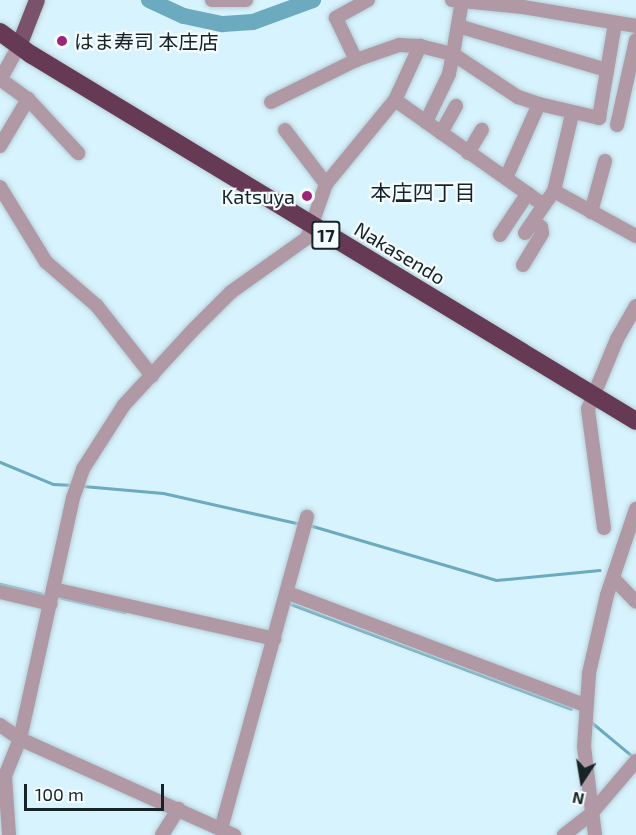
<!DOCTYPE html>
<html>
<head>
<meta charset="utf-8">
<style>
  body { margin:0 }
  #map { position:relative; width:636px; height:835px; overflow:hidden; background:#d7f3fd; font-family:"Exo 2","Noto Sans JP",sans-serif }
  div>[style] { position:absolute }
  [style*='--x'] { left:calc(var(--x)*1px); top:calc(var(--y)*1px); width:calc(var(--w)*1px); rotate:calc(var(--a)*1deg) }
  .stream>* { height:3px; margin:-1.5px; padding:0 1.5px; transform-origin:1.5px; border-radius:1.5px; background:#6baabf }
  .river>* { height:16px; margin:-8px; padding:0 8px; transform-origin:8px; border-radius:8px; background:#6baabf }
  .roads { filter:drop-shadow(0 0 2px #b4ced6) drop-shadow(0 0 2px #b4ced6) }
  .minor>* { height:14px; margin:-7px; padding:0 7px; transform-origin:7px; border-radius:7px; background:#b099a5 }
  .major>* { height:16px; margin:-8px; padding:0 8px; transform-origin:8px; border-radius:8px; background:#7a536a }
  .highway>* { height:18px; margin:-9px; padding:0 9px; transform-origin:9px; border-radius:9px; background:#663a55 }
  .dots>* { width:16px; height:16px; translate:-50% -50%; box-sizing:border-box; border:3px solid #f5fcff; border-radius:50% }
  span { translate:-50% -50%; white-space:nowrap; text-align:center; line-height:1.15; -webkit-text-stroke:4.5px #f5fcff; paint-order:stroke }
  .shield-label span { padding:2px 4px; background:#f5fcff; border:2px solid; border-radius:4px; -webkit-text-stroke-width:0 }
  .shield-label { font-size:18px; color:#162327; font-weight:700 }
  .poi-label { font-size:20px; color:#162327 }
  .left { translate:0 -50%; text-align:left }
  .right { translate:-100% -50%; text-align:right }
  .street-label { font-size:20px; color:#162327 }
  .neighbourhood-label { font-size:21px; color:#162327 }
  .north { position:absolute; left:552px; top:751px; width:60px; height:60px; -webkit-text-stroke:4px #f5fcff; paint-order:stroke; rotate:192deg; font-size:16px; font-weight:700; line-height:24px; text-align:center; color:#162327 }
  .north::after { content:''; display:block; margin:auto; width:21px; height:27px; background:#162327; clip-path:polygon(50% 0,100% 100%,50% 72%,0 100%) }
  .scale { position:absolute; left:24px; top:784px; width:140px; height:27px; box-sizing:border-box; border:3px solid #162327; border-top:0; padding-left:8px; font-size:18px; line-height:21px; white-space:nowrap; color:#162327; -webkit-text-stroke:4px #f5fcff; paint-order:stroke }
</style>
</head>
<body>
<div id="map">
  <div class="stream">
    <i style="--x:0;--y:462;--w:57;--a:22.5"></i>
    <i style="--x:53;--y:484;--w:20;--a:3"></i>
    <i style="--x:83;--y:486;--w:80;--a:5"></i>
    <i style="--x:163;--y:493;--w:141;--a:12.7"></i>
    <i style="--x:309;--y:525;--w:195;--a:16.4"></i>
    <i style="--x:496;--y:580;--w:104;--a:-5.5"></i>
    <i style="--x:0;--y:584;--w:48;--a:13.2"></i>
    <i style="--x:58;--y:597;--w:68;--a:12.8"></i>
    <i style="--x:288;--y:603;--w:302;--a:20.5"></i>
    <i style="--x:591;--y:722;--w:55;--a:39.8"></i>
  </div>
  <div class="river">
    <i style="--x:149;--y:0;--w:38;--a:25"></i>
    <i style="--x:184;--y:16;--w:40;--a:12"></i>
    <i style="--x:223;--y:24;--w:30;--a:-4"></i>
    <i style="--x:253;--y:22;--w:64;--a:-20.1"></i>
  </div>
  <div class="roads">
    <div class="minor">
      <i style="--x:212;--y:0;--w:34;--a:0"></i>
      <i style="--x:368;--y:0;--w:37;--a:151"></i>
      <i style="--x:336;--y:18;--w:47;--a:64.5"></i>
      <i style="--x:356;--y:60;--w:46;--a:-19.2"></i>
      <i style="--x:399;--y:45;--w:21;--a:3"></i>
      <i style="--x:452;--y:0;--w:71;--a:5.6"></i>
      <i style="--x:523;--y:7;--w:115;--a:9.5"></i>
      <i style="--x:458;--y:26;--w:155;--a:16.5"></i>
      <i style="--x:0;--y:79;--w:34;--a:36"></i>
      <i style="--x:28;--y:99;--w:74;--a:47.2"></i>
      <i style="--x:0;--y:80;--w:39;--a:-61"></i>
      <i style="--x:395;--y:100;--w:182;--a:35.2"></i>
      <i style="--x:544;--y:205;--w:17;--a:-54"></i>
      <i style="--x:554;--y:191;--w:94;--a:28.8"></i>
      <i style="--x:271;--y:102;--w:95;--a:-26.3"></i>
      <i style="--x:426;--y:122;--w:53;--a:-64.4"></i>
      <i style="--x:449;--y:74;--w:20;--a:-79"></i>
      <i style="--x:453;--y:54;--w:78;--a:33.5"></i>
      <i style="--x:518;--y:97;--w:22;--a:18"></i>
      <i style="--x:617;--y:125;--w:87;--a:-77.4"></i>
      <i style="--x:285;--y:130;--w:68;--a:52.8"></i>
      <i style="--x:441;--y:133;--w:31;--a:-61"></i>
      <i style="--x:0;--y:146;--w:55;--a:-59.2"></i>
      <i style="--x:468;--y:153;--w:27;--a:-59"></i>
      <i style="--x:506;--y:178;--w:81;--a:-66"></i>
      <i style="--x:539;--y:104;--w:62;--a:13.1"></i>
      <i style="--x:599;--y:118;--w:96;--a:-80.4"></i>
      <i style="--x:0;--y:187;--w:88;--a:58.5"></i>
      <i style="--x:46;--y:262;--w:67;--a:40.8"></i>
      <i style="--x:97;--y:306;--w:89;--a:51.8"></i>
      <i style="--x:554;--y:191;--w:79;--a:-76.8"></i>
      <i style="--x:591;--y:212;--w:53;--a:-74.6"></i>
      <i style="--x:525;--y:233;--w:34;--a:-56"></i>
      <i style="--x:500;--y:235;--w:50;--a:-56.3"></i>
      <i style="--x:523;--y:265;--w:37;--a:-59"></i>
      <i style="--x:542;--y:233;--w:6;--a:-99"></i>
      <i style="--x:541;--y:227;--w:9;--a:-148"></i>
      <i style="--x:604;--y:528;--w:120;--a:-97.7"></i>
      <i style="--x:588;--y:409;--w:76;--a:-67.5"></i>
      <i style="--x:617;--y:339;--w:38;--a:-60"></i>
      <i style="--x:613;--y:578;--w:33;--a:46"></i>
      <i style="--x:53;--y:589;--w:227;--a:12.7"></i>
      <i style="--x:0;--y:592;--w:52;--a:13.2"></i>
      <i style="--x:288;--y:593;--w:317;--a:20.7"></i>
      <i style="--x:0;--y:725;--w:24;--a:35"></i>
      <i style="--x:20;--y:739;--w:235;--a:24.2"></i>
      <i style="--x:221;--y:829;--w:324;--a:-74.6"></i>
      <i style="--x:9;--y:835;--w:59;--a:-93.9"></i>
      <i style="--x:5;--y:776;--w:40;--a:-68"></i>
      <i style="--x:20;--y:739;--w:247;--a:-77.6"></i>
      <i style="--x:73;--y:498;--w:31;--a:-71"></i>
      <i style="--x:83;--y:469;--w:76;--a:-57.4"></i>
      <i style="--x:124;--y:405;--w:103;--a:-47.4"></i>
      <i style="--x:194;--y:329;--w:52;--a:-45"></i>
      <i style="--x:231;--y:292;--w:93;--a:-35.4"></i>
      <i style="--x:307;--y:238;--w:57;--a:-70.6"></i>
      <i style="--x:326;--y:184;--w:109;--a:-50.6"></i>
      <i style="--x:395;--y:100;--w:60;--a:-65.2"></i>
      <i style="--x:420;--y:46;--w:34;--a:14"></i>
      <i style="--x:453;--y:54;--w:54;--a:-80.4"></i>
      <i style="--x:162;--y:835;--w:31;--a:-58"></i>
      <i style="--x:564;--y:835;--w:33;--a:-38"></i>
      <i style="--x:590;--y:815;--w:71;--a:-49.6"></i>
      <i style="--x:595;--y:835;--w:89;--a:-97.1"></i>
      <i style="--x:584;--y:747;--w:74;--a:-86.1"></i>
      <i style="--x:589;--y:673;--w:80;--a:-77"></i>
      <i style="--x:607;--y:595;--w:91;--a:-71.4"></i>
    </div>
    <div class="major">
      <i style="--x:19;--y:46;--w:49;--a:-68.6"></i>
    </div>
    <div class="highway">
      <i style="--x:0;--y:32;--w:39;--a:36"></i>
      <i style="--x:32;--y:55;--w:706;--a:31.21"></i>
    </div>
  </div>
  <div class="dots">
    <i style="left:62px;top:41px;background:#9f2379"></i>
    <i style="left:307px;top:196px;background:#9f2379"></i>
  </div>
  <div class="shield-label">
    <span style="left:326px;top:235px">17</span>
  </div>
  <div class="poi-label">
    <span class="left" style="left:74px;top:41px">はま寿司 本庄店</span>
    <span class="right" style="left:295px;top:196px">Katsuya</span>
  </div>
  <div class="street-label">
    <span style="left:400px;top:253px;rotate:31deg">Nakasendo</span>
  </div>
  <div class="neighbourhood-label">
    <span style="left:423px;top:192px">本庄四丁目</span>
  </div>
  <div class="north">N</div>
  <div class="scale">100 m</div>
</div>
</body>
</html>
